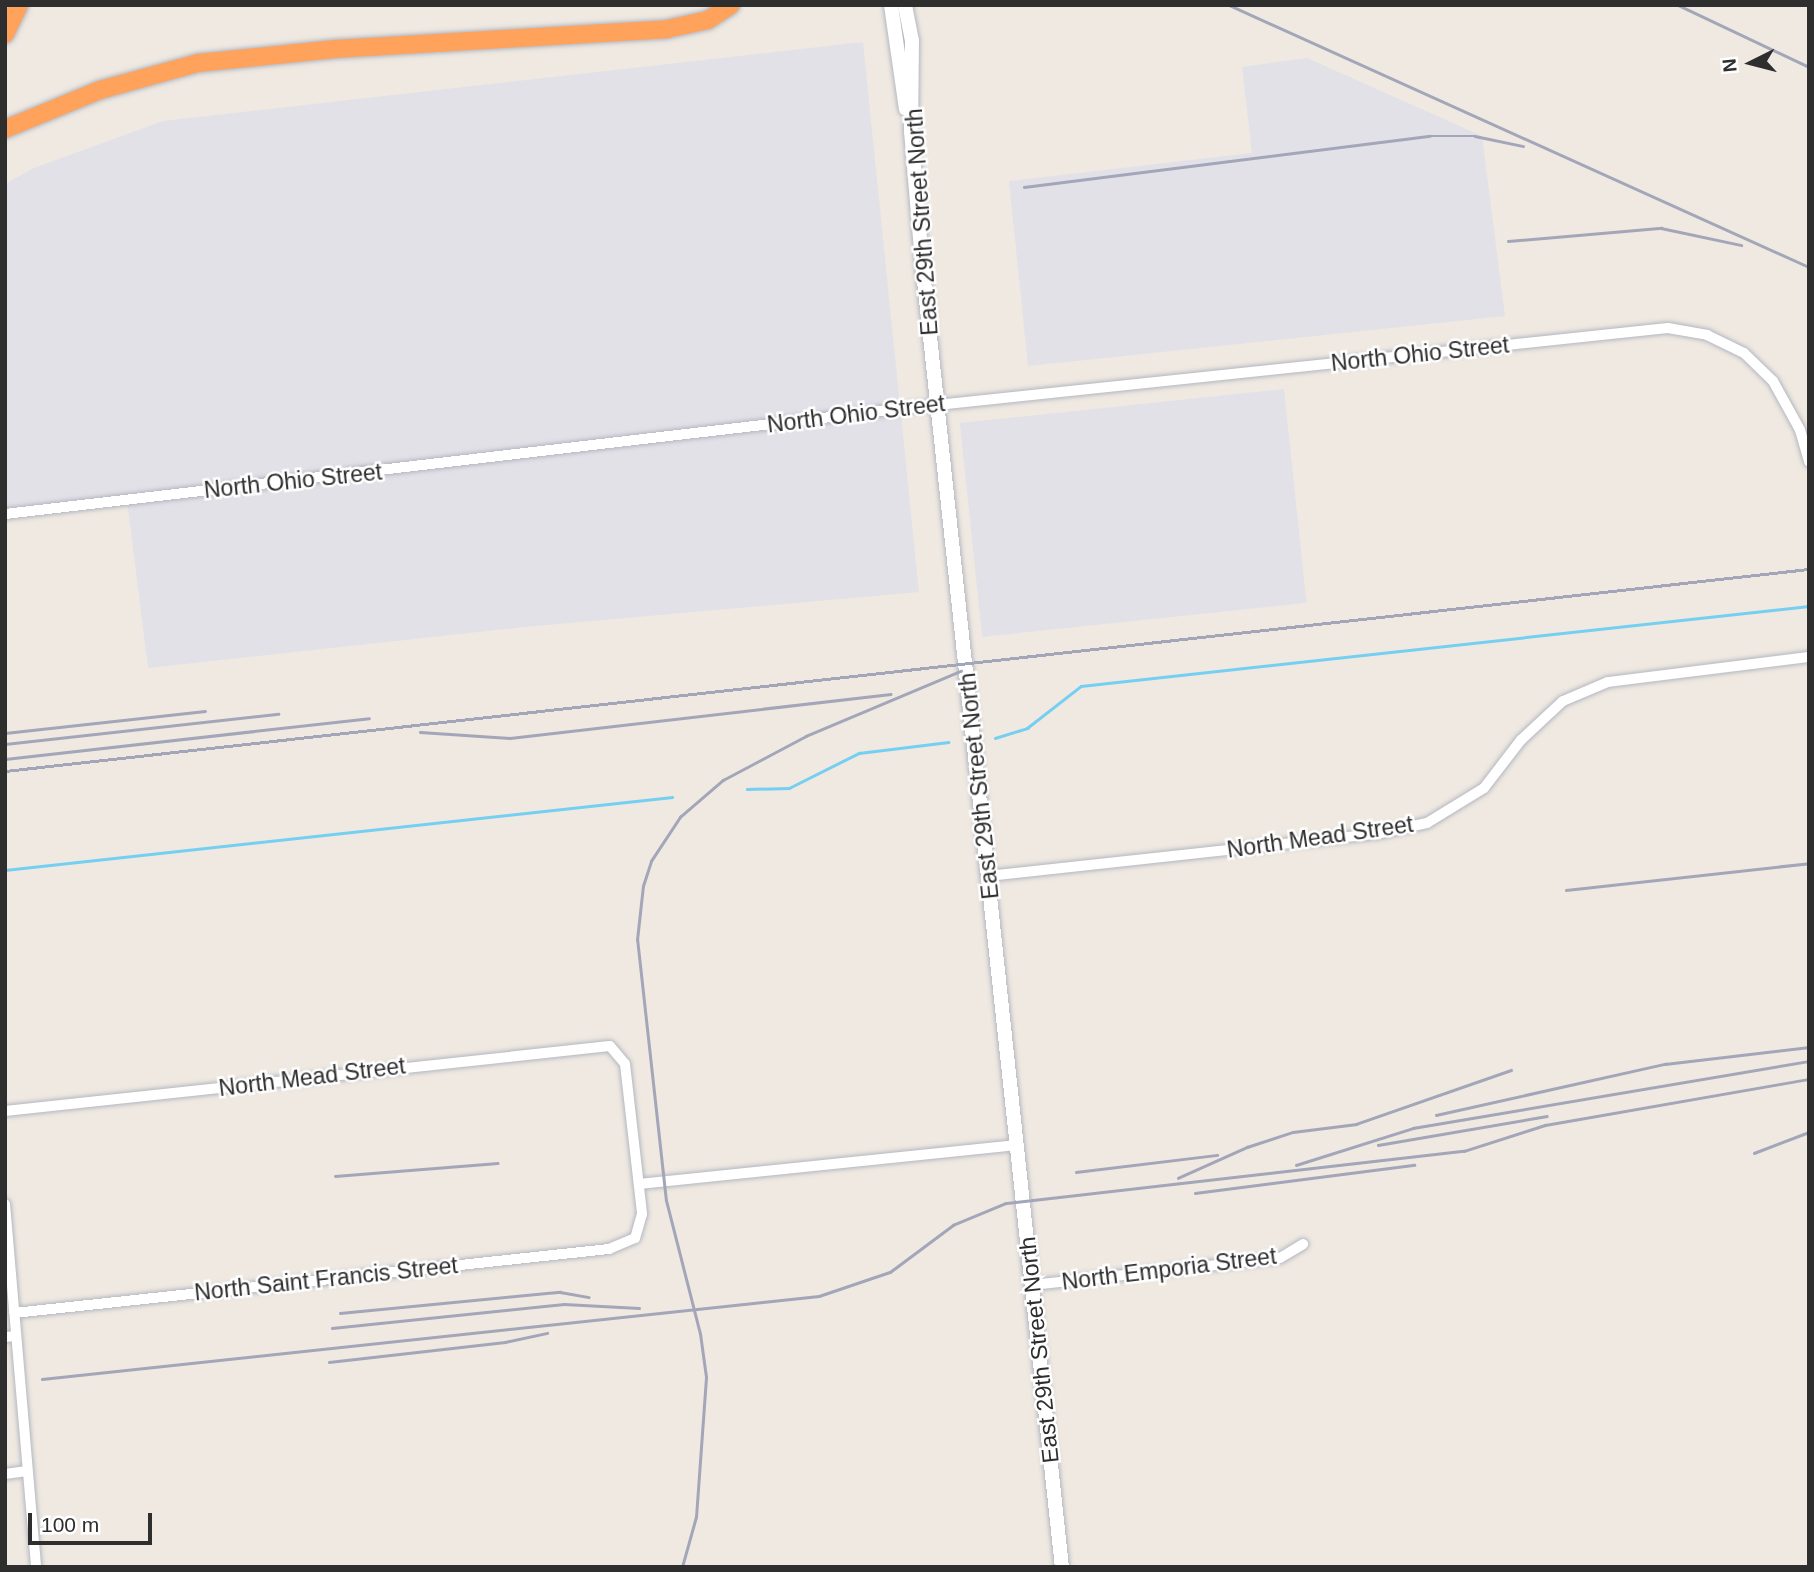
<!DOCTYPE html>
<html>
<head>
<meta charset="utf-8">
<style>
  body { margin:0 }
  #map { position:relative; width:1814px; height:1572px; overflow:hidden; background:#efe9e1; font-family:Arial,sans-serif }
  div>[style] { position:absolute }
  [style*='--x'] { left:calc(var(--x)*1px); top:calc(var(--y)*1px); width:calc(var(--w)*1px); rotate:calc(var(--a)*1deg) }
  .industrial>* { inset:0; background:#e3e1e8; transform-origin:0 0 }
  .stream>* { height:2.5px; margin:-1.25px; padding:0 1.25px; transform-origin:1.25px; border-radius:1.25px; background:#75cff0 }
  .roads { filter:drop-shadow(0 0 2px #b4b7c1) drop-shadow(0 0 2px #b4b7c1) }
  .street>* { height:10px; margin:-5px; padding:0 5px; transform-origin:5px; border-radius:5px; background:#fff }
  .secondary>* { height:14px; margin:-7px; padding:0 7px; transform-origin:7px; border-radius:7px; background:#fff }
  .highway>* { height:18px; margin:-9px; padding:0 9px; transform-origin:9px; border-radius:9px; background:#ffa35c }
  .rail>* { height:2.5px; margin:-1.25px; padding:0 1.25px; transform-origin:1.25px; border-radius:1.25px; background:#a3a6b8 }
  span { translate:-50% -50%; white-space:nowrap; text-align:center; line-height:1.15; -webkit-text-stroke:5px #fff; paint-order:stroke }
  .street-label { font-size:23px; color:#2e2e2e }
  .frame { position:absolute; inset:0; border:7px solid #2e2e2e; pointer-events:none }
  .north { position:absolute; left:1716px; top:28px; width:70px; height:70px; -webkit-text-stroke:5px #fff; paint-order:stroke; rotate:264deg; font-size:19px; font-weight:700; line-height:28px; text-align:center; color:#2e2e2e }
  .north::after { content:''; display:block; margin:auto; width:24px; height:32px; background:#2e2e2e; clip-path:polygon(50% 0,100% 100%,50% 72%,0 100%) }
  .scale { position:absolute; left:28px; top:1513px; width:124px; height:32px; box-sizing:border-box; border:4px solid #2e2e2e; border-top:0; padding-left:9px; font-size:21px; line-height:24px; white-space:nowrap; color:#2e2e2e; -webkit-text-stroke:5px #fff; paint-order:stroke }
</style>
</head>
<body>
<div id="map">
  <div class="industrial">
    <i style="clip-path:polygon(863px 42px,919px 592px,524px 627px,148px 668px,127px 500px,5px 513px,5px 184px,34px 168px,163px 121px)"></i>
    <i style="clip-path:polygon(1307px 58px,1482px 136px,1505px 316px,1028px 366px,1009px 181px,1252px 153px,1242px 67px)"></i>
    <i style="left:1284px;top:389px;width:215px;height:326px;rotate:84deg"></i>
  </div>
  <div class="stream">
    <i style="--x:995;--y:738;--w:34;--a:-17"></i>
    <i style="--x:1027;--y:728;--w:68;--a:-37.9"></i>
    <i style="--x:1081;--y:686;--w:732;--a:-6.27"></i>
    <i style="--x:747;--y:789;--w:42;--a:-1.4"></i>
    <i style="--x:789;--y:788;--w:78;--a:-26.6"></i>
    <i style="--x:859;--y:753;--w:90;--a:-7"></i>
    <i style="--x:5;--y:870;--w:671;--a:-6.25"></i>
  </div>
  <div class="roads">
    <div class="street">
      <i style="--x:5;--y:514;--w:900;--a:-6.7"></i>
      <i style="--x:899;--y:409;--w:773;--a:-6.01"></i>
      <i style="--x:1668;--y:328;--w:40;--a:10"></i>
      <i style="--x:1707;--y:335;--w:41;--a:25.9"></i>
      <i style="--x:1744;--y:353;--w:40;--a:44"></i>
      <i style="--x:1773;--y:381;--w:56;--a:61.1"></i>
      <i style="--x:1800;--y:430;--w:33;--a:74"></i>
      <i style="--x:988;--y:876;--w:390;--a:-6.2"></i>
      <i style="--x:1376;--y:834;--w:52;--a:-12.2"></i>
      <i style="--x:1427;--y:823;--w:67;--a:-31.6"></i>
      <i style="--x:1484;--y:788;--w:61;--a:-52.4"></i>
      <i style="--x:1521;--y:740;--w:57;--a:-42.9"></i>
      <i style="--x:1563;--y:701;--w:49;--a:-22.9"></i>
      <i style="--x:1608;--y:682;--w:203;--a:-7.1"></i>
      <i style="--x:5;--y:1111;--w:608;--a:-6.13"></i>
      <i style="--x:610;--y:1046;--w:23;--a:50"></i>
      <i style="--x:625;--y:1064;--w:151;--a:83.5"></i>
      <i style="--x:642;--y:1214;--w:25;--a:106"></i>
      <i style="--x:635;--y:1238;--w:28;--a:157"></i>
      <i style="--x:609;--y:1249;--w:598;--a:173.86"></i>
      <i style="--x:639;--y:1184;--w:380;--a:-5.9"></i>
      <i style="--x:5;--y:1204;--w:364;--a:85.1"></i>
      <i style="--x:1032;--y:1285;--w:249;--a:-6.2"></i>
      <i style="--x:1280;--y:1258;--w:27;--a:-31"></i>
      <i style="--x:5;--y:1337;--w:11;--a:-5"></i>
      <i style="--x:5;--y:1474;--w:22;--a:-8"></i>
    </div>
    <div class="secondary">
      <i style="--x:891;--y:5;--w:105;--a:81.8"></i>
      <i style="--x:905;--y:5;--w:36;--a:79"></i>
      <i style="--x:912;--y:40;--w:91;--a:90.6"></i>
      <i style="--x:911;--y:131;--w:131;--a:85.2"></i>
      <i style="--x:922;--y:262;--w:1312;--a:83.88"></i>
    </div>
    <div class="highway">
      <i style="--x:5;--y:34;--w:32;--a:-64"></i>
      <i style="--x:5;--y:129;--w:103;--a:-22.3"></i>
      <i style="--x:100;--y:90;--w:102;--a:-15.4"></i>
      <i style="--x:198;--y:63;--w:138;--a:-5.8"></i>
      <i style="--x:335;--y:49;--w:333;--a:-3.4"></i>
      <i style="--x:667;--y:29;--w:42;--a:-12.4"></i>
      <i style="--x:708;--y:20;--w:27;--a:-33"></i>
    </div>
  </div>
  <div class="rail">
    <i style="--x:1229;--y:5;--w:636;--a:24.31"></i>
    <i style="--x:1678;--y:5;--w:145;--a:25.3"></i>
    <i style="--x:1024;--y:187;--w:409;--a:-7.2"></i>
    <i style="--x:1430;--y:136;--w:45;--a:0"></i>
    <i style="--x:1475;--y:136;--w:49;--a:11.8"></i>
    <i style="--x:1508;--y:241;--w:154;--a:-4.9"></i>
    <i style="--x:1661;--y:228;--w:82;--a:12"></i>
    <i style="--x:420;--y:732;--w:90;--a:3.8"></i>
    <i style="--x:510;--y:738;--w:383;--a:-6.6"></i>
    <i style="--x:5;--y:733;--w:201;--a:-6.3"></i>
    <i style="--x:5;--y:744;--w:275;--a:-6.3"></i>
    <i style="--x:5;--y:759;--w:366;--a:-6.4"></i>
    <i style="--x:5;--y:771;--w:1815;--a:-6.39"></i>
    <i style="--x:1566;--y:890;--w:244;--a:-6.3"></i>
    <i style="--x:1436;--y:1115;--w:235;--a:-12.6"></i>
    <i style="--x:1665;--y:1064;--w:145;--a:-6.7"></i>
    <i style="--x:1378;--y:1145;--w:171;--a:-9.7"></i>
    <i style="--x:1754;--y:1153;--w:59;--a:-20.9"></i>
    <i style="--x:1296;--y:1165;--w:123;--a:-17.5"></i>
    <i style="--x:1413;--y:1128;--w:402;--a:-9.6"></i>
    <i style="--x:1076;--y:1172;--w:142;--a:-6.9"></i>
    <i style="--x:335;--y:1176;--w:163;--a:-4.6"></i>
    <i style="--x:1178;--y:1178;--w:76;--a:-24.2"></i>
    <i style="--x:1247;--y:1147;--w:48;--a:-18.1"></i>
    <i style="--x:1293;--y:1132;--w:64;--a:-7.2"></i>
    <i style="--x:1356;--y:1124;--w:164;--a:-19.2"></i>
    <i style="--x:1195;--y:1193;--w:221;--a:-7.3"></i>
    <i style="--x:340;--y:1313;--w:221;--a:-5.5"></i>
    <i style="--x:560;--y:1292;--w:29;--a:10"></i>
    <i style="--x:332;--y:1328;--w:233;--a:-5.9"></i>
    <i style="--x:564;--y:1304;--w:75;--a:3.1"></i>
    <i style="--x:329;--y:1362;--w:177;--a:-6.5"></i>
    <i style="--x:505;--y:1342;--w:43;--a:-12.1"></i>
    <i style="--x:42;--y:1379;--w:781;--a:-6.1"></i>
    <i style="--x:819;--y:1296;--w:75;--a:-18.7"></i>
    <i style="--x:890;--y:1272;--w:79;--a:-36.7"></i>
    <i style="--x:953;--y:1225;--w:57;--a:-22.5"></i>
    <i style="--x:1006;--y:1203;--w:461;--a:-6.5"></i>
    <i style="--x:1464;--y:1151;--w:85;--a:-17.8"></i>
    <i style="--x:1545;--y:1125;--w:268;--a:-9.9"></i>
    <i style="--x:682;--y:1567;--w:52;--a:-74.4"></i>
    <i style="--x:696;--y:1517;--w:140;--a:-85.9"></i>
    <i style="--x:706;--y:1377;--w:43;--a:-97.9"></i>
    <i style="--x:700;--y:1334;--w:137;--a:-104.3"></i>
    <i style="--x:666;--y:1201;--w:263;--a:-96.3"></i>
    <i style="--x:637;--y:940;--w:54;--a:-83.7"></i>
    <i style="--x:643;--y:886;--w:26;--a:-72"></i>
    <i style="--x:651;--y:861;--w:53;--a:-56.6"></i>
    <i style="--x:680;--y:817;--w:57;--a:-40.7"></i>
    <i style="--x:723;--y:780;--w:94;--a:-27.9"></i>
    <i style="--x:806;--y:736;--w:168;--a:-22.8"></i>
  </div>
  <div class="street-label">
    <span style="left:922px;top:222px;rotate:-94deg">East 29th Street North</span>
    <span style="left:1420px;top:354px;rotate:-6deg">North Ohio Street</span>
    <span style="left:856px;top:414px;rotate:-7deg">North Ohio Street</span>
    <span style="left:293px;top:481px;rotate:-6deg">North Ohio Street</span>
    <span style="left:979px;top:786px;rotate:-96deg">East 29th Street North</span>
    <span style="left:1320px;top:837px;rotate:-8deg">North Mead Street</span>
    <span style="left:312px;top:1077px;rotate:-7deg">North Mead Street</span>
    <span style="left:1169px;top:1269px;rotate:-7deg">North Emporia Street</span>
    <span style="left:326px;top:1279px;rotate:-6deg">North Saint Francis Street</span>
    <span style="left:1039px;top:1350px;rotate:-96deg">East 29th Street North</span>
  </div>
  <div class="frame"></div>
  <div class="north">N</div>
  <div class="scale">100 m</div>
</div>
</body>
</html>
